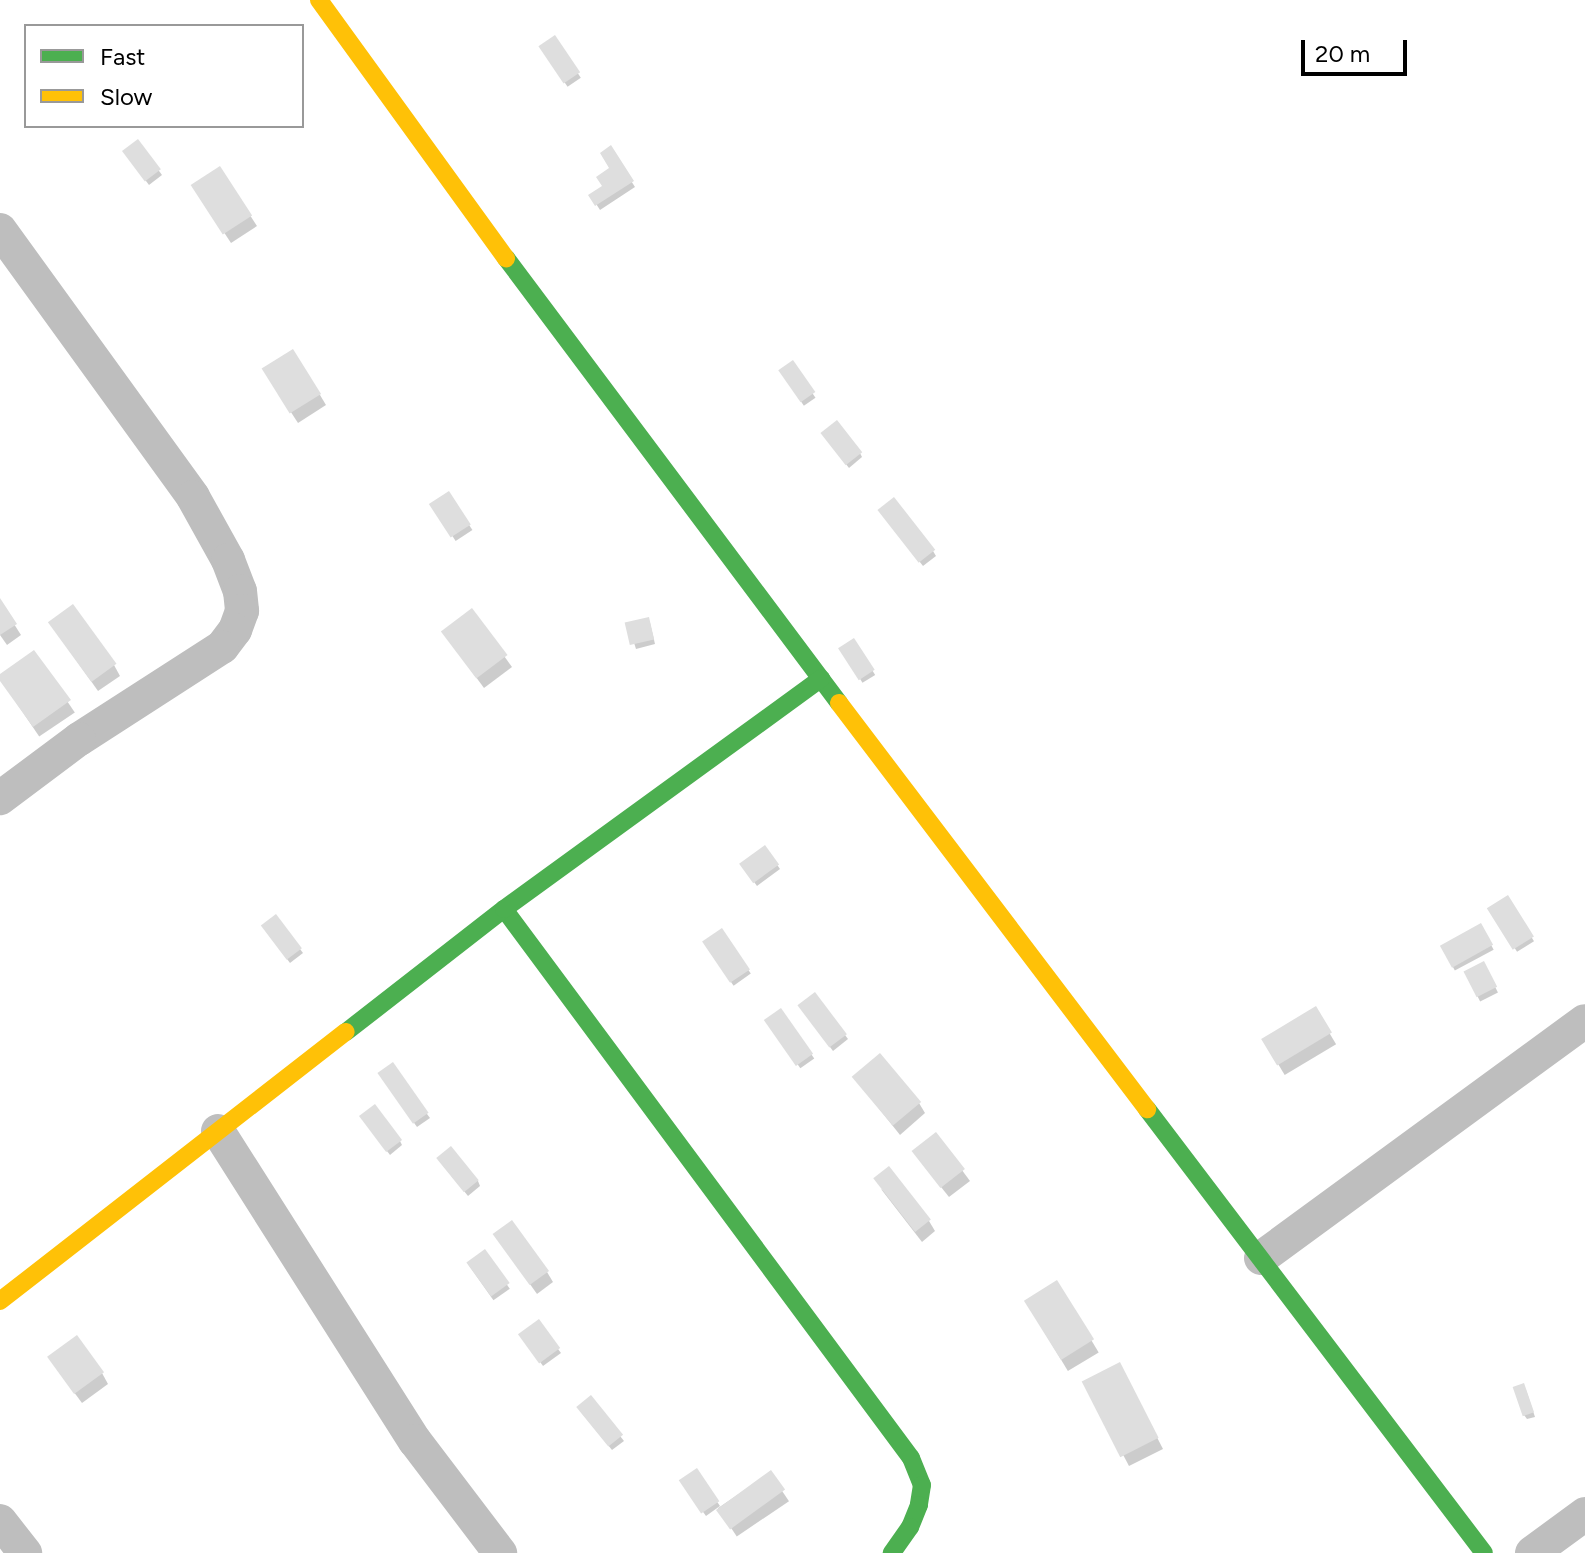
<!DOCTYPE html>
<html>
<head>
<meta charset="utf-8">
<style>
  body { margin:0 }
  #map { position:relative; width:1585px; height:1553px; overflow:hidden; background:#fff; font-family:Figtree,sans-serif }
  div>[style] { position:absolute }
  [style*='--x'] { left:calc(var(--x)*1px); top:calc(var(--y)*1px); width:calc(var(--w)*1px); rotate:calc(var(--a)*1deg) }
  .shadow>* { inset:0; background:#0003; transform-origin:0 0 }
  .building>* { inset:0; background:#dedede; transform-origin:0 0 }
  .street>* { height:34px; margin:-17px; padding:0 17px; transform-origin:17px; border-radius:17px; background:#bebebe }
  .fast>* { height:18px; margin:-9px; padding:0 9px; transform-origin:9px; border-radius:9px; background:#4caf50 }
  .slow>* { height:18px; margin:-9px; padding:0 9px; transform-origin:9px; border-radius:9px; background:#ffc107 }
  span { translate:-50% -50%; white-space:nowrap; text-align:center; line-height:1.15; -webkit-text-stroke:8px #fff; paint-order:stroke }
  .legend { position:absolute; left:24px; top:24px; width:280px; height:104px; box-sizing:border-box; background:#fff; border:2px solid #999; margin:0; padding:10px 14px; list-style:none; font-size:24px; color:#000 }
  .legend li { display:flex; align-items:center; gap:16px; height:40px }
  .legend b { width:40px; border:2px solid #999 }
  .scale { position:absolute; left:1301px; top:40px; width:106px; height:36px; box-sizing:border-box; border:4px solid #000; border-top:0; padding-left:10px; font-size:24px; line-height:28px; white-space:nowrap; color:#000; -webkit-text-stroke:6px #fff; paint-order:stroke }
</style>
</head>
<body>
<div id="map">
  <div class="shadow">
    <i style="left:554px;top:38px;width:48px;height:16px;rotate:56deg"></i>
    <i style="clip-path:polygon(138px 142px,162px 175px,149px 185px,127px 156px)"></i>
    <i style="clip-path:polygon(610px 148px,635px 187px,600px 210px,591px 196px,605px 187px,612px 168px)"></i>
    <i style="clip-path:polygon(220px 169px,257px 226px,231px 243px,200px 196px)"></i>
    <i style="left:792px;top:363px;width:42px;height:14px;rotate:56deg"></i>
    <i style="clip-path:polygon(270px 380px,320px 395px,326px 405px,298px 423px)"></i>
    <i style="clip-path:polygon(826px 438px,860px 453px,862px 457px,849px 468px)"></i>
    <i style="left:449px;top:494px;width:43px;height:20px;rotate:57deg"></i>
    <i style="clip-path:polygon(883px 515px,933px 551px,936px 556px,923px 566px)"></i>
    <i style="clip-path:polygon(0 602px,21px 635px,7px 645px,0 635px)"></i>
    <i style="clip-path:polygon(471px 610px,512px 667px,484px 688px,450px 642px)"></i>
    <i style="clip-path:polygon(650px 623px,655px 644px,636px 649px,628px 624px)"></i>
    <i style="clip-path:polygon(57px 633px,114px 665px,120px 676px,98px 691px)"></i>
    <i style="left:854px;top:641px;width:40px;height:15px;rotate:58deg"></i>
    <i style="left:34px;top:652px;width:73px;height:43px;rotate:56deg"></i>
    <i style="clip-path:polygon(765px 847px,780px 869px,757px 886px,744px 868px)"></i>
    <i style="left:1507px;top:898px;width:51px;height:20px;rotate:58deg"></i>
    <i style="left:1481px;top:926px;width:27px;height:44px;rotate:62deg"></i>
    <i style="clip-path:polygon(265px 930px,300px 949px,303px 953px,290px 963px)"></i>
    <i style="left:721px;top:931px;width:52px;height:21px;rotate:55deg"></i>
    <i style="left:1483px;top:963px;width:33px;height:20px;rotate:63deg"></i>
    <i style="left:1315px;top:1009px;width:41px;height:60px;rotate:59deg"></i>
    <i style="left:781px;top:1011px;width:58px;height:17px;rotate:55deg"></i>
    <i style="clip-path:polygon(803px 1011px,845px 1035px,848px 1039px,833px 1051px)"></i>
    <i style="clip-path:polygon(854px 1077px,919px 1103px,925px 1113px,900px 1135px)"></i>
    <i style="clip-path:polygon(382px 1078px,427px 1114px,430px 1118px,417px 1127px)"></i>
    <i style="clip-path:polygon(364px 1121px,400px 1141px,402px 1145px,390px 1155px)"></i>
    <i style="clip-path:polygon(936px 1135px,970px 1181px,949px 1197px,921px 1162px)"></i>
    <i style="clip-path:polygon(441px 1163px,478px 1181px,480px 1186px,468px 1196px)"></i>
    <i style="clip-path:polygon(881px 1189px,929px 1221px,935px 1231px,922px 1242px)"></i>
    <i style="clip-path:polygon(502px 1245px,547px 1272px,553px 1282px,537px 1294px)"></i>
    <i style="left:484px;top:1252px;width:45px;height:20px;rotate:55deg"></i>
    <i style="left:1057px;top:1283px;width:81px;height:36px;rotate:59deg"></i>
    <i style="clip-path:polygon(524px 1339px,558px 1349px,561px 1353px,543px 1366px)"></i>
    <i style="clip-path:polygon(56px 1368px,102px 1373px,108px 1384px,82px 1403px)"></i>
    <i style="clip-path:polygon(1125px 1375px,1163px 1449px,1129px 1466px,1085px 1383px)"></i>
    <i style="clip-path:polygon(1526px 1390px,1535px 1417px,1527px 1419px,1524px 1415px)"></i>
    <i style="clip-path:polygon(590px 1398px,624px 1441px,612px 1450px,581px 1412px)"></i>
    <i style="clip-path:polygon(696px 1471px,720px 1506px,706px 1516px,684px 1486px)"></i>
    <i style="left:770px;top:1473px;width:34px;height:63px;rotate:56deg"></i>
  </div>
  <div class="building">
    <i style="left:555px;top:35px;width:45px;height:20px;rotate:56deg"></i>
    <i style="left:138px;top:139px;width:38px;height:20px;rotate:53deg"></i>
    <i style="clip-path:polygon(611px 145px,634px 181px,595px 206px,588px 195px,602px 186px,596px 177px,609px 168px,600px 153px)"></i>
    <i style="left:220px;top:166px;width:59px;height:35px;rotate:57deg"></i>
    <i style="left:293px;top:349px;width:53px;height:37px;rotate:58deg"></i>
    <i style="left:793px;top:360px;width:39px;height:18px;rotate:55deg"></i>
    <i style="left:837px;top:420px;width:41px;height:21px;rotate:52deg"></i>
    <i style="left:449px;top:491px;width:40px;height:24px;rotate:57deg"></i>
    <i style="left:894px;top:497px;width:67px;height:21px;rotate:52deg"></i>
    <i style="clip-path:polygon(0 598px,17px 624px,0 635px)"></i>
    <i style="left:73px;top:604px;width:74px;height:31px;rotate:54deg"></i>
    <i style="left:472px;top:608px;width:59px;height:39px;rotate:53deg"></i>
    <i style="left:649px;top:617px;width:23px;height:25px;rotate:77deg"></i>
    <i style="left:854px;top:638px;width:38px;height:19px;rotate:57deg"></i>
    <i style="clip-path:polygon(34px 650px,71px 700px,33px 727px,0 681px,0 674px)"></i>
    <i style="left:765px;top:845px;width:24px;height:32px;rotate:54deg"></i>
    <i style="left:1508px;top:895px;width:49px;height:25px;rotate:58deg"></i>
    <i style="left:276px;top:914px;width:43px;height:19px;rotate:53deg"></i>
    <i style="left:1481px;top:923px;width:25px;height:47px;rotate:61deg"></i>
    <i style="left:722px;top:928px;width:50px;height:24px;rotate:56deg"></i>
    <i style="left:1484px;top:961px;width:29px;height:23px;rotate:63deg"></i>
    <i style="left:815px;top:992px;width:53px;height:22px;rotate:53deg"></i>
    <i style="left:1316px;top:1006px;width:31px;height:64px;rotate:59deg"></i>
    <i style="left:781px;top:1008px;width:56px;height:21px;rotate:55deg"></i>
    <i style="left:880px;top:1053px;width:64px;height:37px;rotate:50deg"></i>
    <i style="left:393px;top:1062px;width:62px;height:19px;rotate:55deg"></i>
    <i style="left:375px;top:1104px;width:45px;height:20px;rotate:53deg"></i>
    <i style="left:936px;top:1132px;width:47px;height:31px;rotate:52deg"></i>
    <i style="left:451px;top:1146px;width:44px;height:19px;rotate:51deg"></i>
    <i style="left:889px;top:1166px;width:68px;height:20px;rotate:52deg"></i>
    <i style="left:512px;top:1220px;width:63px;height:24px;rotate:54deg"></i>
    <i style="left:485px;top:1249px;width:42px;height:23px;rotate:54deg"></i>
    <i style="left:1057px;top:1280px;width:70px;height:39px;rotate:58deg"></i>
    <i style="left:539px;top:1319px;width:36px;height:26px;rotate:54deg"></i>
    <i style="left:77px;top:1335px;width:46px;height:37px;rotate:54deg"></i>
    <i style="left:1120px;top:1362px;width:85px;height:43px;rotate:63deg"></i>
    <i style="left:1524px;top:1383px;width:31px;height:12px;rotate:71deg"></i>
    <i style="left:591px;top:1395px;width:51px;height:19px;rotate:51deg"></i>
    <i style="left:697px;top:1468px;width:40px;height:22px;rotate:56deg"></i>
    <i style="left:771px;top:1470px;width:24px;height:68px;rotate:54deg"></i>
  </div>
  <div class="street">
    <i style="--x:0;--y:230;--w:329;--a:54.1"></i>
    <i style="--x:193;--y:497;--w:72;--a:60.9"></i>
    <i style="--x:228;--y:560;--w:33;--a:69"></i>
    <i style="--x:240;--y:591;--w:20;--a:84"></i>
    <i style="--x:242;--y:611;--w:20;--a:110"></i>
    <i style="--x:235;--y:630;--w:21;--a:127"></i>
    <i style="--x:222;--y:647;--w:170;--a:147.2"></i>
    <i style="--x:79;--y:739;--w:99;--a:143.2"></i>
    <i style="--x:218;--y:1131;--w:367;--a:57.6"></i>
    <i style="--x:415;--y:1441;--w:141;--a:52.8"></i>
    <i style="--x:1261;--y:1258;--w:401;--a:-36.2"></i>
    <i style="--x:0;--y:1521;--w:41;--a:52"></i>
    <i style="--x:1532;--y:1553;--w:66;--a:-36.3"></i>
  </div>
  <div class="fast">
    <i style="--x:506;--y:258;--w:556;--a:53.19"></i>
    <i style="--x:504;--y:909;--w:683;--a:53.45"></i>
    <i style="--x:911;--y:1458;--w:29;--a:68"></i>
    <i style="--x:922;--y:1485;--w:20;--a:99"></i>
    <i style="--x:919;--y:1505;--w:24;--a:112"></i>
    <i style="--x:910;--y:1527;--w:32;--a:125"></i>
    <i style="--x:346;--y:1032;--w:200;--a:-37.9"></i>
    <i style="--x:504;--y:909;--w:392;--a:-36"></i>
    <i style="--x:1147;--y:1109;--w:557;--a:52.8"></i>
  </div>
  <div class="slow">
    <i style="--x:319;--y:0;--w:319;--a:54.1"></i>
    <i style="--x:839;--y:703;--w:510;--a:52.82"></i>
    <i style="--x:0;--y:1301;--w:438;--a:-37.9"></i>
  </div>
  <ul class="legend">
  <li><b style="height:10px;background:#4caf50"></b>Fast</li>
  <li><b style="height:10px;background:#ffc107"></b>Slow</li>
  </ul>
  <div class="scale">20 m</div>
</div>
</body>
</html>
